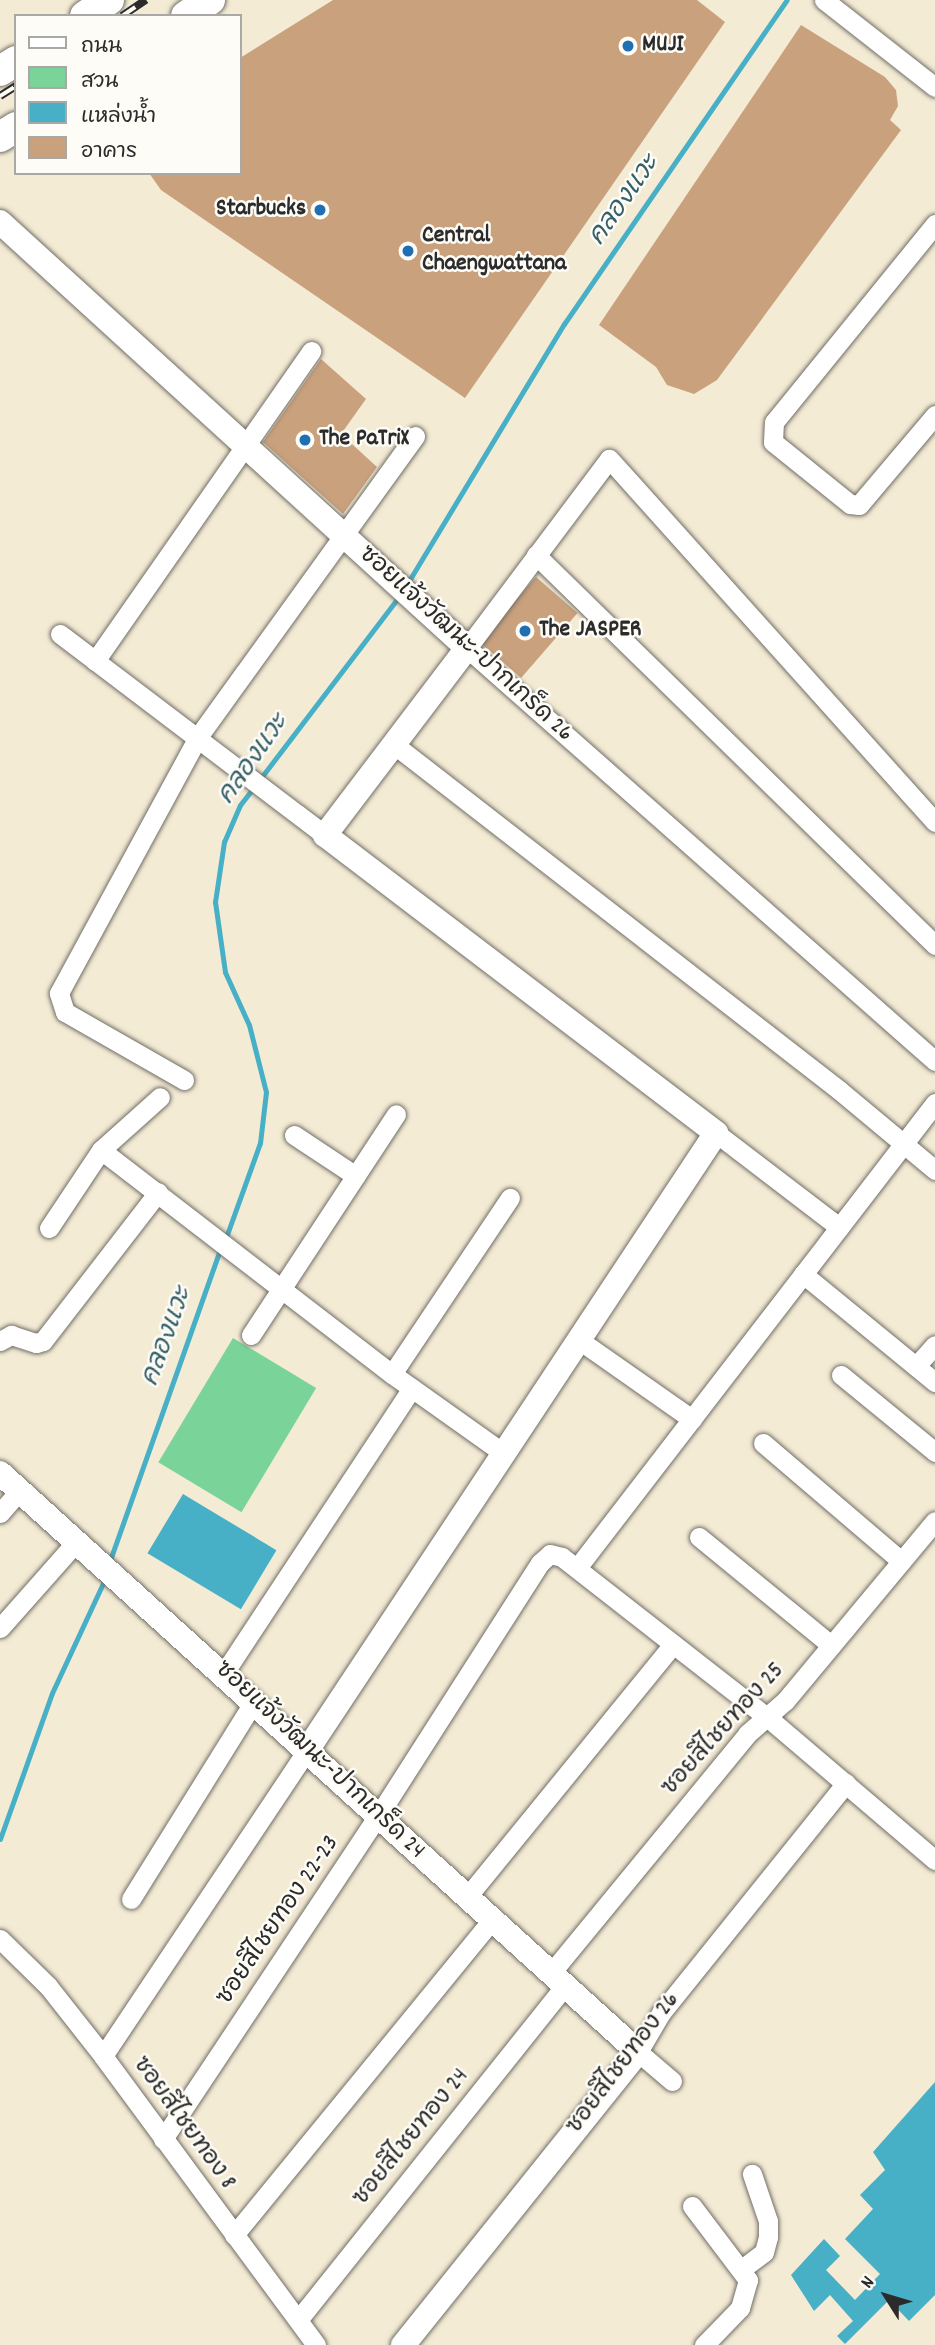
<!DOCTYPE html>
<html>
<head>
<meta charset="utf-8">
<style>
  body { margin:0 }
  #map { position:relative; width:935px; height:2345px; overflow:hidden; background:#f4ebd5; font-family:Dekko,"Playpen Sans Thai",sans-serif }
  div>[style] { position:absolute }
  [style*='--x'] { left:calc(var(--x)*1px); top:calc(var(--y)*1px); width:calc(var(--w)*1px); rotate:calc(var(--a)*1deg) }
  .green>* { inset:0; background:#7ad49a; transform-origin:0 0 }
  .water>* { inset:0; background:#47afc6; transform-origin:0 0 }
  .stream>* { height:5px; margin:-2.5px; padding:0 2.5px; transform-origin:2.5px; border-radius:2.5px; background:#47afc6 }
  .building>* { inset:0; background:#c9a17d; transform-origin:0 0 }
  .roads { filter:drop-shadow(0 0 2px #716e66) drop-shadow(0 0 2px #716e66) }
  .minor>* { height:19px; margin:-9.5px; padding:0 9.5px; transform-origin:9.5px; border-radius:9.5px; background:#fff }
  .tertiary>* { height:24px; margin:-12px; padding:0 12px; transform-origin:12px; border-radius:12px; background:#fff }
  .primary>* { height:30px; margin:-15px; padding:0 15px; transform-origin:15px; border-radius:15px; background:#fff }
  .rail>* { height:8px; margin-top:-4px; transform-origin:0; background:repeating-linear-gradient(90deg,#fdfcf7 0 16px,#2b2b2b 0 32px); box-sizing:border-box; border-block:2px solid #2b2b2b }
  .dots>* { width:19px; height:19px; translate:-50% -50%; box-sizing:border-box; border:4px solid #fdfcf7; border-radius:50% }
  span { translate:-50% -50%; white-space:nowrap; text-align:center; line-height:1.15; -webkit-text-stroke:5px #fdfcf7; paint-order:stroke }
  .poi-label { font-size:24px; color:#2b2b2b; font-weight:700 }
  .left { translate:0 -50%; text-align:left }
  .right { translate:-100% -50%; text-align:right }
  .street-label { font-size:24px; color:#2b2b2b }
  .water-label { font-size:26px; color:#366069; font-style:italic }
  .legend { position:absolute; left:14px; top:14px; width:228px; height:161px; box-sizing:border-box; background:#fdfcf7; border:2px solid #a9a8a5; margin:0; padding:9px 12px; list-style:none; font-size:21px; color:#2b2b2b }
  .legend li { display:flex; align-items:center; gap:14px; height:35px }
  .legend b { width:35px; border:2px solid #a9a8a5 }
  .north { position:absolute; left:851px; top:2261px; width:70px; height:70px; -webkit-text-stroke:5px #fdfcf7; paint-order:stroke; rotate:307deg; font-size:19px; font-weight:700; line-height:28px; text-align:center; color:#2b2b2b }
  .north::after { content:''; display:block; margin:auto; width:24px; height:32px; background:#2b2b2b; clip-path:polygon(50% 0,100% 100%,50% 72%,0 100%) }
</style>
</head>
<body>
<div id="map">
  <div class="green">
    <i style="left:233px;top:1338px;width:97px;height:145px;rotate:31deg"></i>
  </div>
  <div class="water">
    <i style="left:183px;top:1494px;width:109px;height:69px;rotate:31deg"></i>
    <i style="clip-path:polygon(935px 2082px,935px 2295px,909px 2321px,889px 2300px,845px 2344px,837px 2336px,853px 2321px,830px 2295px,814px 2311px,791px 2275px,824px 2239px,840px 2256px,826px 2270px,855px 2300px,880px 2274px,845px 2239px,873px 2209px,860px 2195px,885px 2170px,873px 2152px)"></i>
  </div>
  <div class="stream">
    <i style="--x:407;--y:584;--w:304;--a:-58.9"></i>
    <i style="--x:564;--y:324;--w:393;--a:-55.5"></i>
    <i style="--x:260;--y:779;--w:231;--a:-52.7"></i>
    <i style="--x:225;--y:1240;--w:103;--a:-70.2"></i>
    <i style="--x:260;--y:1143;--w:51;--a:-83.3"></i>
    <i style="--x:266;--y:1092;--w:69;--a:-104.2"></i>
    <i style="--x:249;--y:1025;--w:58;--a:-114.4"></i>
    <i style="--x:225;--y:972;--w:71;--a:-98.1"></i>
    <i style="--x:215;--y:902;--w:61;--a:-81.5"></i>
    <i style="--x:224;--y:842;--w:40;--a:-66.6"></i>
    <i style="--x:240;--y:805;--w:23;--a:-52"></i>
    <i style="--x:109;--y:1563;--w:333;--a:-70.5"></i>
    <i style="--x:0;--y:1839;--w:155;--a:-70.4"></i>
    <i style="--x:52;--y:1693;--w:126;--a:-65.1"></i>
  </div>
  <div class="building">
    <i style="clip-path:polygon(333px 0,697px 0,725px 22px,465px 398px,161px 190px,149px 173px,240px 173px,240px 58px)"></i>
    <i style="clip-path:polygon(801px 25px,885px 77px,896px 90px,898px 106px,890px 120px,901px 130px,717px 380px,694px 394px,667px 385px,656px 367px,599px 325px)"></i>
    <i style="clip-path:polygon(321px 359px,366px 399px,341px 434px,377px 467px,343px 514px,263px 442px)"></i>
    <i style="left:536px;top:577px;width:55px;height:86px;rotate:41deg"></i>
  </div>
  <div class="roads">
    <div class="minor">
      <i style="--x:824;--y:0;--w:141;--a:38.1"></i>
      <i style="--x:935;--y:224;--w:255;--a:129.1"></i>
      <i style="--x:774;--y:422;--w:20;--a:93"></i>
      <i style="--x:773;--y:442;--w:99;--a:38.8"></i>
      <i style="--x:850;--y:504;--w:9;--a:6"></i>
      <i style="--x:859;--y:505;--w:118;--a:-49.8"></i>
      <i style="--x:536;--y:555;--w:558;--a:44.35"></i>
      <i style="--x:60;--y:634;--w:333;--a:37.2"></i>
      <i style="--x:95;--y:661;--w:378;--a:-55.1"></i>
      <i style="--x:396;--y:746;--w:561;--a:37.83"></i>
      <i style="--x:839;--y:1090;--w:125;--a:39.8"></i>
      <i style="--x:935;--y:822;--w:488;--a:-131.9"></i>
      <i style="--x:609;--y:459;--w:236;--a:126.9"></i>
      <i style="--x:467;--y:648;--w:624;--a:41.43"></i>
      <i style="--x:184;--y:1080;--w:137;--a:-150.3"></i>
      <i style="--x:65;--y:1012;--w:20;--a:-108"></i>
      <i style="--x:59;--y:993;--w:291;--a:-61.5"></i>
      <i style="--x:198;--y:737;--w:371;--a:-54.2"></i>
      <i style="--x:716;--y:1133;--w:155;--a:37.4"></i>
      <i style="--x:294;--y:1135;--w:74;--a:33.5"></i>
      <i style="--x:101;--y:1150;--w:367;--a:37.6"></i>
      <i style="--x:392;--y:1374;--w:136;--a:35.4"></i>
      <i style="--x:49;--y:1228;--w:94;--a:-56.3"></i>
      <i style="--x:101;--y:1150;--w:79;--a:-41.9"></i>
      <i style="--x:803;--y:1274;--w:171;--a:39.3"></i>
      <i style="--x:251;--y:1335;--w:264;--a:-56.7"></i>
      <i style="--x:579;--y:1340;--w:138;--a:35"></i>
      <i style="--x:0;--y:1341;--w:13;--a:-29"></i>
      <i style="--x:11;--y:1335;--w:26;--a:18"></i>
      <i style="--x:36;--y:1343;--w:7;--a:-16"></i>
      <i style="--x:43;--y:1341;--w:188;--a:-52.3"></i>
      <i style="--x:916;--y:1366;--w:28;--a:-48"></i>
      <i style="--x:392;--y:1374;--w:212;--a:-56.2"></i>
      <i style="--x:841;--y:1375;--w:122;--a:39.3"></i>
      <i style="--x:763;--y:1443;--w:182;--a:40.5"></i>
      <i style="--x:0;--y:1513;--w:30;--a:-49"></i>
      <i style="--x:699;--y:1537;--w:171;--a:39.3"></i>
      <i style="--x:577;--y:1568;--w:587;--a:-52.41"></i>
      <i style="--x:0;--y:1628;--w:116;--a:-48.5"></i>
      <i style="--x:224;--y:1673;--w:341;--a:-56.6"></i>
      <i style="--x:467;--y:1897;--w:326;--a:-50.8"></i>
      <i style="--x:131;--y:1899;--w:231;--a:-58.1"></i>
      <i style="--x:0;--y:1939;--w:67;--a:44.4"></i>
      <i style="--x:48;--y:1986;--w:89;--a:51.8"></i>
      <i style="--x:103;--y:2056;--w:359;--a:53.6"></i>
      <i style="--x:551;--y:1973;--w:309;--a:-50.6"></i>
      <i style="--x:747;--y:1734;--w:50;--a:-41"></i>
      <i style="--x:785;--y:1701;--w:234;--a:-50.2"></i>
      <i style="--x:103;--y:2056;--w:366;--a:-56.3"></i>
      <i style="--x:672;--y:2081;--w:45;--a:-139.5"></i>
      <i style="--x:638;--y:2052;--w:45;--a:-59.5"></i>
      <i style="--x:661;--y:2013;--w:295;--a:-51.2"></i>
      <i style="--x:163;--y:2139;--w:388;--a:-56.4"></i>
      <i style="--x:378;--y:1816;--w:300;--a:-57.4"></i>
      <i style="--x:540;--y:1563;--w:13;--a:-42"></i>
      <i style="--x:550;--y:1554;--w:12;--a:14"></i>
      <i style="--x:562;--y:1557;--w:260;--a:38"></i>
      <i style="--x:767;--y:1717;--w:221;--a:40.4"></i>
      <i style="--x:692;--y:2206;--w:93;--a:52.9"></i>
      <i style="--x:748;--y:2280;--w:29;--a:106"></i>
      <i style="--x:740;--y:2308;--w:52;--a:134.2"></i>
      <i style="--x:234;--y:2235;--w:407;--a:-50.7"></i>
      <i style="--x:743;--y:2268;--w:26;--a:-37"></i>
      <i style="--x:764;--y:2252;--w:16;--a:-75"></i>
      <i style="--x:768;--y:2237;--w:16;--a:-90"></i>
      <i style="--x:768;--y:2221;--w:50;--a:-108.8"></i>
      <i style="--x:298;--y:2320;--w:428;--a:-51.4"></i>
    </div>
    <div class="tertiary">
      <i style="--x:0;--y:222;--w:632;--a:42.37"></i>
      <i style="--x:467;--y:648;--w:235;--a:127.2"></i>
      <i style="--x:325;--y:835;--w:492;--a:37.3"></i>
      <i style="--x:716;--y:1133;--w:742;--a:123.52"></i>
      <i style="--x:0;--y:1473;--w:862;--a:42.22"></i>
      <i style="--x:638;--y:2052;--w:376;--a:128.7"></i>
    </div>
    <div class="primary">
      <i style="--x:85;--y:16;--w:29;--a:-34"></i>
      <i style="--x:186;--y:16;--w:29;--a:-34"></i>
      <i style="--x:0;--y:71;--w:19;--a:-32"></i>
      <i style="--x:0;--y:137;--w:19;--a:-32"></i>
    </div>
  </div>
  <div class="rail">
    <i style="--x:122;--y:16;--w:29;--a:-34"></i>
    <i style="--x:0;--y:96;--w:19;--a:-32"></i>
  </div>
  <div class="dots">
    <i style="left:628px;top:46px;background:#1f6fb2"></i>
    <i style="left:320px;top:210px;background:#1f6fb2"></i>
    <i style="left:408px;top:251px;background:#1f6fb2"></i>
    <i style="left:305px;top:440px;background:#1f6fb2"></i>
    <i style="left:525px;top:631px;background:#1f6fb2"></i>
  </div>
  <div class="poi-label">
    <span class="left" style="left:642px;top:46px">MUJI</span>
    <span class="right" style="left:306px;top:210px">Starbucks</span>
    <span class="left" style="left:422px;top:251px">Central<br>Chaengwattana</span>
    <span class="left" style="left:319px;top:440px">The PaTriX</span>
    <span class="left" style="left:539px;top:631px">The JASPER</span>
  </div>
  <div class="street-label">
    <span style="left:465px;top:645px;rotate:42deg">ซอยแจ้งวัฒนะ-ปากเกร็ด 26</span>
    <span style="left:724px;top:1730px;rotate:-48deg">ซอยสีไชยทอง 25</span>
    <span style="left:319px;top:1761px;rotate:43deg">ซอยแจ้งวัฒนะ-ปากเกร็ด 24</span>
    <span style="left:279px;top:1921px;rotate:-56deg">ซอยสีไชยทอง 22-23</span>
    <span style="left:624px;top:2064px;rotate:-53deg">ซอยสีไชยทอง 26</span>
    <span style="left:183px;top:2124px;rotate:54deg">ซอยสีไชยทอง 8</span>
    <span style="left:412px;top:2138px;rotate:-51deg">ซอยสีไชยทอง 24</span>
  </div>
  <div class="water-label">
    <span style="left:625px;top:201px;rotate:-55deg">คลองแวะ</span>
    <span style="left:254px;top:760px;rotate:-55deg">คลองแวะ</span>
    <span style="left:168px;top:1337px;rotate:-70deg">คลองแวะ</span>
  </div>
  <ul class="legend">
  <li><b style="height:9px;background:#fff"></b>ถนน</li>
  <li><b style="height:19px;background:#7ad49a"></b>สวน</li>
  <li><b style="height:19px;background:#47afc6"></b>แหล่งน้ำ</li>
  <li><b style="height:19px;background:#c9a17d"></b>อาคาร</li>
  </ul>
  <div class="north">N</div>
</div>
</body>
</html>
